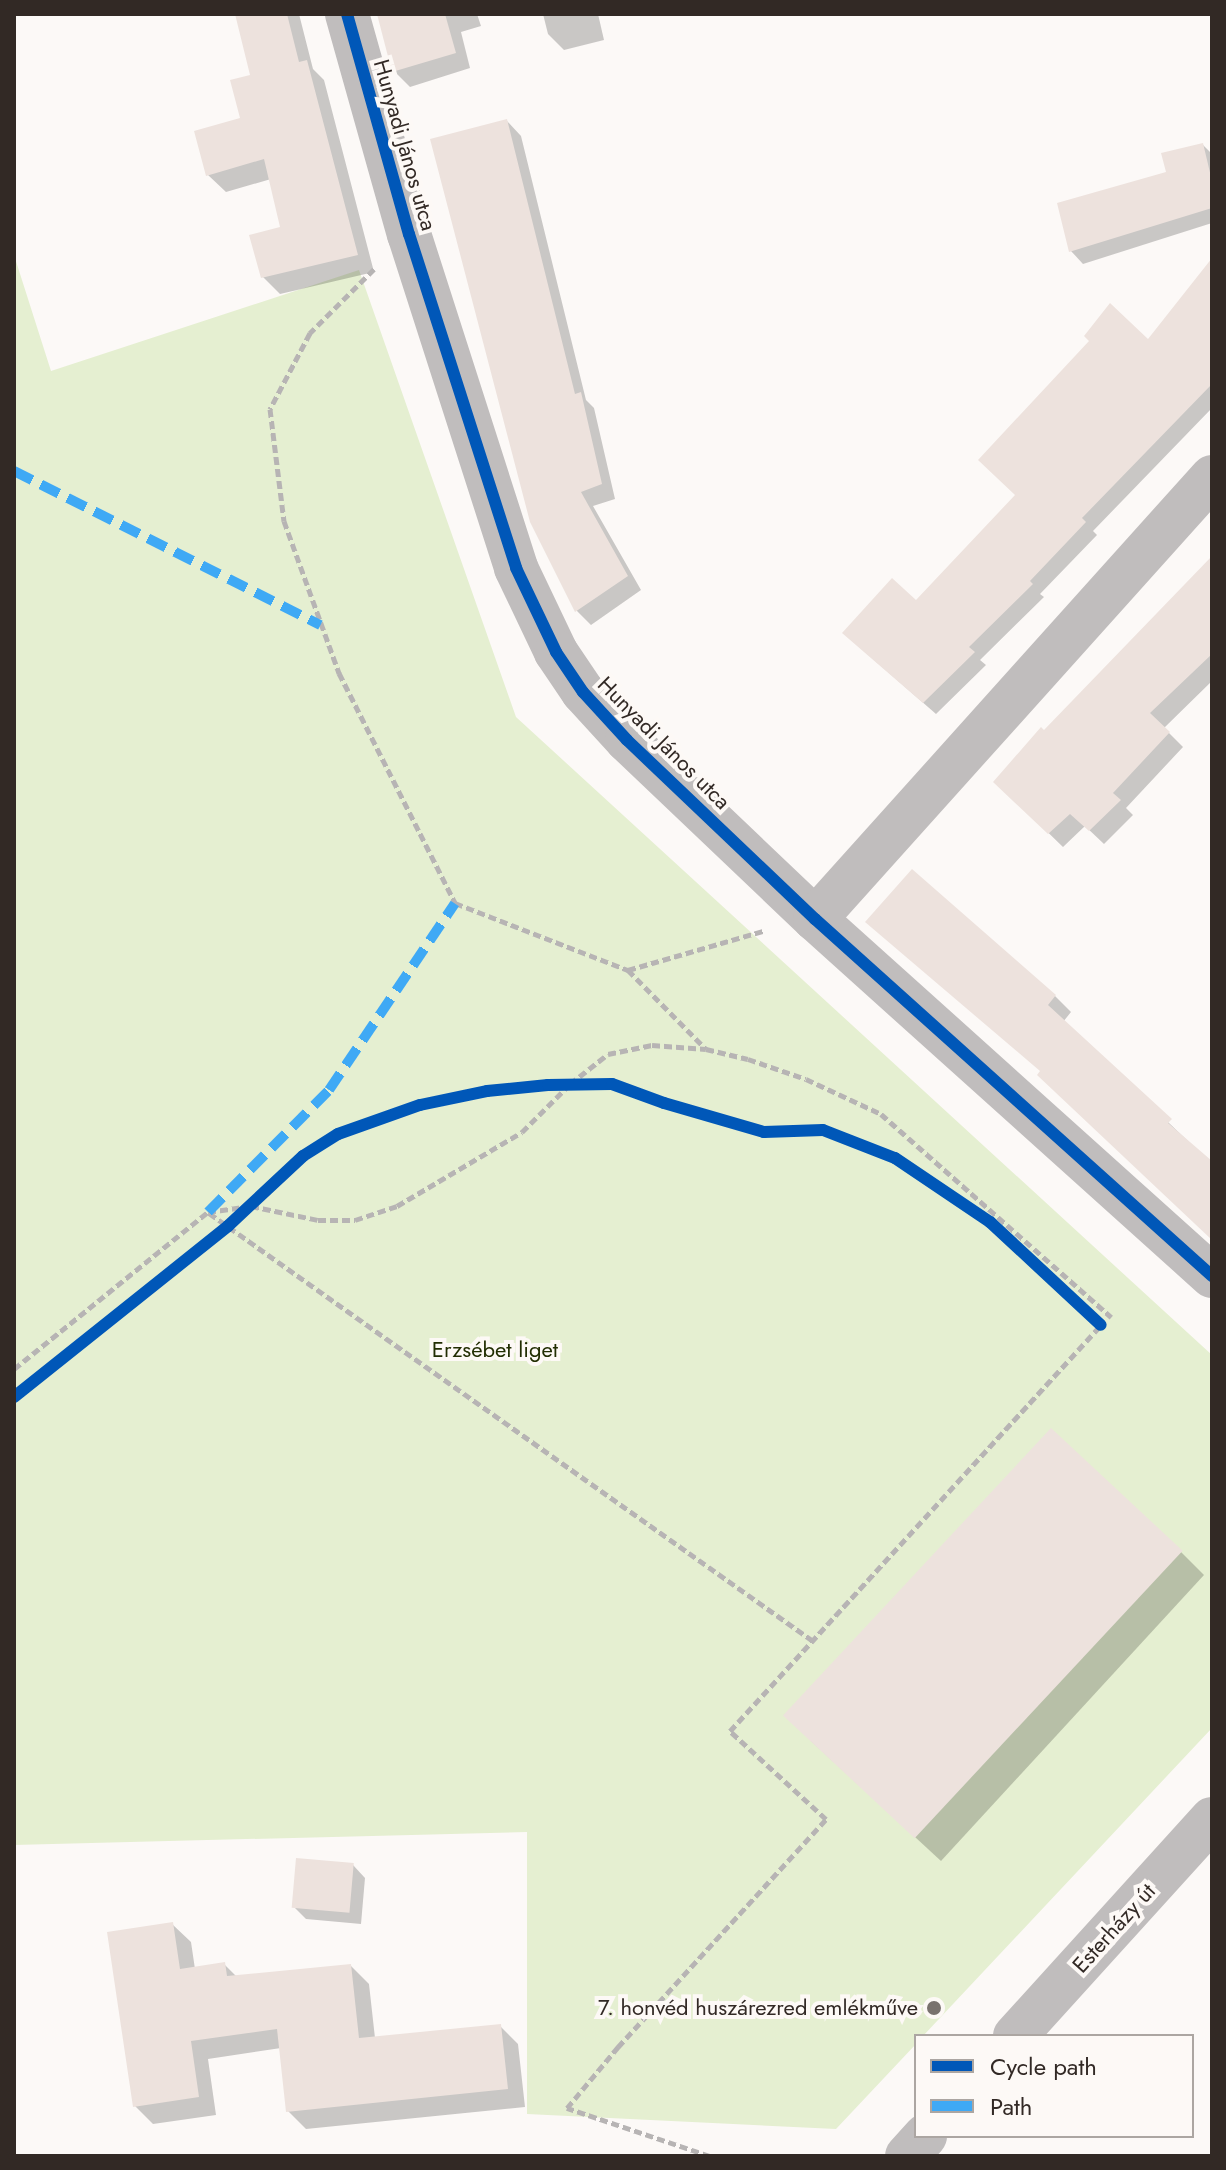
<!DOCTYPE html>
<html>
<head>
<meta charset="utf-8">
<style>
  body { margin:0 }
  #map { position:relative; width:1226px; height:2170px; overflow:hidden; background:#fcf9f7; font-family:Jost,sans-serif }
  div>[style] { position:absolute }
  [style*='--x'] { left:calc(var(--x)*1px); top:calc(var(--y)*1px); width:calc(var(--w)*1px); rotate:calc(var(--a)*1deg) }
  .green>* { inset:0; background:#e5efd1 }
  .shadow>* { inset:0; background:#0003 }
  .building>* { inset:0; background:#ede2dd; transform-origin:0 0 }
  .path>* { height:5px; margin-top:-2.5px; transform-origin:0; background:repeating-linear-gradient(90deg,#b7b4b4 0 8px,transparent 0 12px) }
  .minor>* { height:44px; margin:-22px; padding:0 22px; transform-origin:22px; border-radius:22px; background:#c0bdbd }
  .tertiary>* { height:44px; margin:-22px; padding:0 22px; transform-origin:22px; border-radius:22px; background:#c0bdbd }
  .quiet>* { height:10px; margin-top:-5px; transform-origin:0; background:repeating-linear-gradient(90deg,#3fa9f5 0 20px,transparent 0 30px) }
  .cycleway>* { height:12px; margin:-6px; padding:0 6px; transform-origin:6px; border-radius:6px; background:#0057b8 }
  .dots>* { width:22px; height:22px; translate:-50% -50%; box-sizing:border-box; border:4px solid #fdf9f6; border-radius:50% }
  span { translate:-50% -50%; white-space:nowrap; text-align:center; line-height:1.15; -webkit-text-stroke:8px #fdf9f6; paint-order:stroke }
  .street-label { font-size:22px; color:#322925 }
  .park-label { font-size:22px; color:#222e03 }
  .poi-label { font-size:22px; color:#322925 }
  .right { translate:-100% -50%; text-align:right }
  .frame { position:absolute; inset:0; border:16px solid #322925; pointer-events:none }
  .legend { position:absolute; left:914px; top:2034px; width:280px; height:104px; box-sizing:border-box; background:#fdf9f6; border:2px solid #aca6a2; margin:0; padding:10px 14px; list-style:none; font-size:24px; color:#322925 }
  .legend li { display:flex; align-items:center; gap:16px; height:40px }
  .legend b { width:40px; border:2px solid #aca6a2 }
</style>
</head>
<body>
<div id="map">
  <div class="green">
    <i style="clip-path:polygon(14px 255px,51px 371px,359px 270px,516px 717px,1212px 1355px,1212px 1728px,923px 2036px,916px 2036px,916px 2044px,836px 2129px,527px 2114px,527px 1832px,14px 1845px)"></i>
  </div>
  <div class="shadow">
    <i style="clip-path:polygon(237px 14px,299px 14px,313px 69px,324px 80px,374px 272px,280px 294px,263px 277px,283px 229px,271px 179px,226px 192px,208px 175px,243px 120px,252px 76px)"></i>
    <i style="clip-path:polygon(379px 14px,477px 14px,481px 26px,461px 32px,470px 68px,410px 87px,394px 71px)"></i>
    <i style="clip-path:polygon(543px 14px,598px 14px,604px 40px,564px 50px,548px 34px)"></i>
    <i style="clip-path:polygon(507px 121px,521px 136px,586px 400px,594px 408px,615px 499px,593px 506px,641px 590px,591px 625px,577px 611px)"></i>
    <i style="clip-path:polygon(1203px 145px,1212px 154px,1212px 223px,1083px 264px,1071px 251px)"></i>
    <i style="clip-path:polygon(1212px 277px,1212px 408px,1093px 531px,1097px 535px,1040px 594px,1044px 597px,980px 660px,986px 665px,936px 714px,857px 645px,916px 603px,1017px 495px,1148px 342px)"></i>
    <i style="clip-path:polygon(1212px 560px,1212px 681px,1164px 728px,1183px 747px,1126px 808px,1133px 815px,1104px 844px,1085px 826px,1063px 847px,996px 782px)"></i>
    <i style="clip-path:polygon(912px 872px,1055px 996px,1071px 1012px,1063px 1022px,1212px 1164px,1212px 1238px,1042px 1072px)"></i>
    <i style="clip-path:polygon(1181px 1552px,1204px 1575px,941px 1861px,811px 1741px)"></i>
    <i style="clip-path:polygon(353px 1865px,365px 1878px,361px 1924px,306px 1919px,294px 1907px)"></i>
    <i style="clip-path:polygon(172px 1924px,191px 1942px,195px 1969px,224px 1964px,237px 1977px,351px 1966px,369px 1984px,375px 2038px,500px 2026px,518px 2044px,525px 2107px,306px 2129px,288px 2111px,281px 2048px,208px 2059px,216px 2115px,153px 2124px,135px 2106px)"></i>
  </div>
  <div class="building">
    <i style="clip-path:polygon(235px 14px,287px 14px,299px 62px,307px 60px,358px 255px,261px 278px,249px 235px,280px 227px,264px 159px,206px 176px,194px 131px,240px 118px,230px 80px,250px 75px)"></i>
    <i style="clip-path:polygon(377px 14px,445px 14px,456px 53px,392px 72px)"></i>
    <i style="clip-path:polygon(507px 119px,575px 394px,581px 392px,602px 484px,581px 492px,628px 576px,575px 612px,530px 522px,430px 139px)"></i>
    <i style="clip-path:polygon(1203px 143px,1212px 181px,1212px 208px,1069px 252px,1057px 203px,1166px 172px,1161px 153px)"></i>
    <i style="clip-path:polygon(1212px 258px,1212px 384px,1082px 518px,1086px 522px,1030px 581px,1033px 584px,969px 647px,975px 652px,923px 703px,842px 633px,892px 578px,916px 600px,1015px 495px,978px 460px,1089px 341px,1084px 336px,1110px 303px,1148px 339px)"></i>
    <i style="clip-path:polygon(1212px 556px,1212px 654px,1150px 713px,1170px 732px,1113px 793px,1121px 800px,1089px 831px,1070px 814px,1048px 834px,993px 782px,1041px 727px,1044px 730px)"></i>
    <i style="clip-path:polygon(912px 869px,1056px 995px,1048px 1005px,1172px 1119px,1168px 1123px,1212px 1161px,1212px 1240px,1037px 1075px,1040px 1071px,865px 922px)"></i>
    <i style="left:1051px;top:1428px;width:180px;height:393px;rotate:43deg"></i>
    <i style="left:296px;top:1858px;width:58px;height:50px;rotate:5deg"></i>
    <i style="clip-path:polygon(173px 1922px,180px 1969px,225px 1962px,227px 1976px,351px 1964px,359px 2038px,501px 2024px,508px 2089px,286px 2112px,277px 2029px,191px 2041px,199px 2097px,133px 2107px,107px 1932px)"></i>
  </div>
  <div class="path">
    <i style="--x:374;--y:269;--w:91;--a:135"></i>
    <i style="--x:310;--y:333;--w:86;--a:117.8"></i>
    <i style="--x:270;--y:409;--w:113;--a:82.9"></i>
    <i style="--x:284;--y:521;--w:162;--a:70.1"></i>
    <i style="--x:339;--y:673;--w:258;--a:63.2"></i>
    <i style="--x:455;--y:903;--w:186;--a:21.2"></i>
    <i style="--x:628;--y:970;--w:141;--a:-16.1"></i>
    <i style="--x:628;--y:970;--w:111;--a:45.4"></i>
    <i style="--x:209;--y:1213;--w:740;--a:35.32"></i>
    <i style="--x:14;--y:1369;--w:250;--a:-39"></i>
    <i style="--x:208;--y:1212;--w:43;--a:-7.9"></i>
    <i style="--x:251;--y:1206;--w:68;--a:11.8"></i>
    <i style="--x:318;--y:1220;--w:37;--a:0"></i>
    <i style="--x:355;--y:1220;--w:44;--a:-18.4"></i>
    <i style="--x:397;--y:1206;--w:145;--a:-30.6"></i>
    <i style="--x:522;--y:1132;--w:68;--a:-45"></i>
    <i style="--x:570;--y:1084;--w:48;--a:-38.3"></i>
    <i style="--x:608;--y:1054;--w:45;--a:-11.6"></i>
    <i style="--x:652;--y:1045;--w:54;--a:4.2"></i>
    <i style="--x:706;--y:1049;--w:43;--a:13.4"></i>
    <i style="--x:748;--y:1059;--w:61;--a:19"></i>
    <i style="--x:806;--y:1079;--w:83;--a:25"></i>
    <i style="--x:881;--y:1114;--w:307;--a:41.4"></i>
    <i style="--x:710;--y:2156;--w:151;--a:-161.4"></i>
    <i style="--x:567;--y:2108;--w:80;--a:-50.1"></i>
    <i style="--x:618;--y:2047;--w:309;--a:-47.6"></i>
    <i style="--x:826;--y:1819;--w:130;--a:-137.5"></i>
    <i style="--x:730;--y:1731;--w:550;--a:-47.58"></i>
  </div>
  <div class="minor">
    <i style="--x:347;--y:14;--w:229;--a:74.3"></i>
    <i style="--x:409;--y:234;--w:351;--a:72.2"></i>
    <i style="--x:516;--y:568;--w:93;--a:64.5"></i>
    <i style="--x:556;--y:652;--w:48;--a:56"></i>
    <i style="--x:583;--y:692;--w:65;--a:47.5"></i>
    <i style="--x:627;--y:740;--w:260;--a:43.6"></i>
    <i style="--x:815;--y:919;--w:534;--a:41.96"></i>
    <i style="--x:815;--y:919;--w:594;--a:-48.07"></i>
  </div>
  <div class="tertiary">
    <i style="--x:1015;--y:2036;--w:293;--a:-47.8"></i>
    <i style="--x:907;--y:2156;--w:27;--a:-48"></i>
  </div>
  <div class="quiet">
    <i style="--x:14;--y:471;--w:343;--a:26.7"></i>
    <i style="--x:208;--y:1212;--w:172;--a:-45.2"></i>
    <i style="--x:329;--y:1090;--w:225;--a:-56"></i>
  </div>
  <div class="cycleway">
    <i style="--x:347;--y:14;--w:229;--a:74.3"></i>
    <i style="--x:409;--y:234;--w:351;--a:72.2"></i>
    <i style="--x:516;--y:568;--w:93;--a:64.5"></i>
    <i style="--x:556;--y:652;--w:48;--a:56"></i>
    <i style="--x:583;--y:692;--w:65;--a:47.5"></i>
    <i style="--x:627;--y:740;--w:260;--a:43.6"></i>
    <i style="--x:815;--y:919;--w:534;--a:41.96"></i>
    <i style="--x:14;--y:1397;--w:274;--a:-38.6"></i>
    <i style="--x:228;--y:1226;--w:103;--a:-43"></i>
    <i style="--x:303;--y:1156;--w:41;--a:-32.2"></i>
    <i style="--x:338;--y:1134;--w:87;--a:-19.5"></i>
    <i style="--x:420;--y:1105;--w:68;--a:-11.8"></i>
    <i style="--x:487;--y:1091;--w:61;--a:-5.6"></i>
    <i style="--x:548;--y:1085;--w:64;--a:-0.9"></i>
    <i style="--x:612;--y:1084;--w:55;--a:20.1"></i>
    <i style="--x:664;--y:1103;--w:104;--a:16.2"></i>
    <i style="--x:764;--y:1132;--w:59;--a:-1.9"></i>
    <i style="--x:823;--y:1130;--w:77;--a:21.3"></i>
    <i style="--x:895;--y:1158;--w:115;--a:34"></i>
    <i style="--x:990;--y:1222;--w:151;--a:42.9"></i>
  </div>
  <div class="dots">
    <i style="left:934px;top:2008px;background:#79726e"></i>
  </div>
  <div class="street-label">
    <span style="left:405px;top:145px;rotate:74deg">Hunyadi János utca</span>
    <span style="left:664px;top:743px;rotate:45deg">Hunyadi János utca</span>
    <span style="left:1114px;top:1928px;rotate:-48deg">Esterházy út</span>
  </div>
  <div class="park-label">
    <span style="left:495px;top:1350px">Erzsébet liget</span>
  </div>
  <div class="poi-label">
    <span class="right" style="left:918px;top:2008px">7. honvéd huszárezred emlékműve</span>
  </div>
  <div class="frame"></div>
  <ul class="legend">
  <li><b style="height:10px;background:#0057b8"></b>Cycle path</li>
  <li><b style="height:10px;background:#3fa9f5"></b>Path</li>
  </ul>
</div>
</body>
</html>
